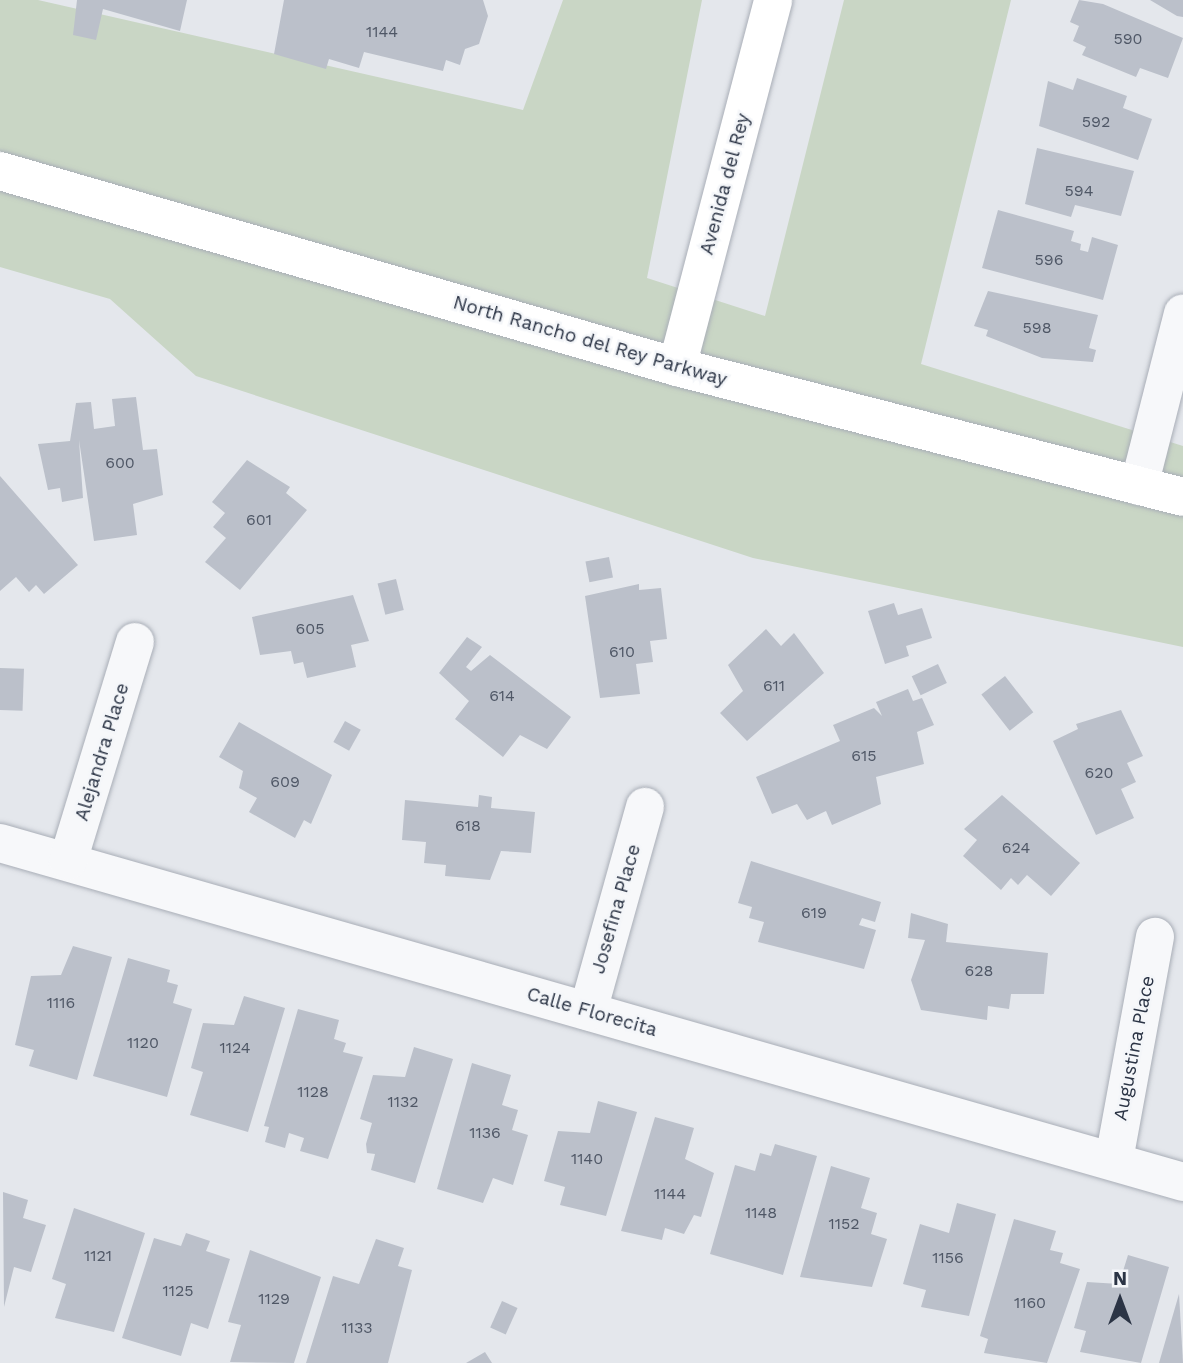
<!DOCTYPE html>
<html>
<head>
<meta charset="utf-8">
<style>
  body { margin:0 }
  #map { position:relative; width:1183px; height:1363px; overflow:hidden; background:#e4e7ec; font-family:"Work Sans",sans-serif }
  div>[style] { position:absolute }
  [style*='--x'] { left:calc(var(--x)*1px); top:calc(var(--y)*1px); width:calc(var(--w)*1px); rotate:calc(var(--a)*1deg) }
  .green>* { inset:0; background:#c9d6c5 }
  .building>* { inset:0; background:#bbc0ca; transform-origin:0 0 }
  .roads { filter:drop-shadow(0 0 2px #a9aeb7) drop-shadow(0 0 2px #a9aeb7) }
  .street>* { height:38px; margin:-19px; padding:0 19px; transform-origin:19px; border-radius:19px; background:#f7f8fa }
  .secondary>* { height:38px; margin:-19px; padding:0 19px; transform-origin:19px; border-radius:19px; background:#fff }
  span { translate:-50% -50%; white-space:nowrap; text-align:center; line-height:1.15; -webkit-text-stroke:5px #f4f6f9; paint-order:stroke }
  .number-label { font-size:16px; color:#4f5766 }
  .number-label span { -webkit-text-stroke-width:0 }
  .street-label { font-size:19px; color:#2b3445 }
  .north { position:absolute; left:1085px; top:1265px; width:70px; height:70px; -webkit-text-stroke:5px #f4f6f9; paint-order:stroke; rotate:0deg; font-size:19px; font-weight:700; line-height:28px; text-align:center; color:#2b3445 }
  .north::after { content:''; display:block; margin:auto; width:24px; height:32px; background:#2b3445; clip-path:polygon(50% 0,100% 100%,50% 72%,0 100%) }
</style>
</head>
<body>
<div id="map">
  <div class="green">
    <i style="clip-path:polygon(0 0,38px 0,523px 110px,563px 0,702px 0,647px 278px,765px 316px,844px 0,1011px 0,921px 364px,1183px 446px,1183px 647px,753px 558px,196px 376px,110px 299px,0 267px)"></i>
  </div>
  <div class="building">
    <i style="clip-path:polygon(77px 0,187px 0,180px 31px,103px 9px,96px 40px,73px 35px)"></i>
    <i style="clip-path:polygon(284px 0,483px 0,488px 16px,479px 44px,465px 49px,460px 65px,446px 60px,443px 71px,364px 52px,359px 68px,329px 59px,326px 69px,274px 54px)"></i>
    <i style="clip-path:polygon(1079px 0,1103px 4px,1183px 38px,1168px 78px,1140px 68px,1136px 77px,1082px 55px,1086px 47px,1073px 41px,1079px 26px,1070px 22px)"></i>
    <i style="clip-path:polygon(1150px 0,1183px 0,1183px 17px,1177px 16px)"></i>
    <i style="clip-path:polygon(1077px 78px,1127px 96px,1123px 108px,1152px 119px,1138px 160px,1039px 126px,1048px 81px,1073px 90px)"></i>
    <i style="clip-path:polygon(1037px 148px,1134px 171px,1121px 216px,1075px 205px,1071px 217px,1025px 204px)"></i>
    <i style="clip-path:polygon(998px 210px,1074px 231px,1071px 241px,1081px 244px,1080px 250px,1088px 252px,1092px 237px,1118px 245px,1103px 300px,982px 268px)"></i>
    <i style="clip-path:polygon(988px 291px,1098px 315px,1089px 348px,1096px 350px,1093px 362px,1042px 358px,986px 336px,988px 330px,974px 326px)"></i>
    <i style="clip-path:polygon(136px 397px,143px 450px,157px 449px,163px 495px,133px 504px,137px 535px,94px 541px,79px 440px,83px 498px,62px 502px,60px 488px,48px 490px,38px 444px,70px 441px,76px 403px,91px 402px,94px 429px,115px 426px,112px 399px)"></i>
    <i style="clip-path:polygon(247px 460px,290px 487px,286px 493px,307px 510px,240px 590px,205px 562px,226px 538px,213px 527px,225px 513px,212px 502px)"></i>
    <i style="clip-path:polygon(0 476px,78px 565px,44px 594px,36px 585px,29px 592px,16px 577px,0 591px)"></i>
    <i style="left:609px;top:557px;width:21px;height:24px;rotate:79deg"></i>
    <i style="left:396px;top:579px;width:32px;height:19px;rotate:76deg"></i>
    <i style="clip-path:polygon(639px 584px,639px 590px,661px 588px,667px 639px,650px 641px,653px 662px,636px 664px,640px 694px,600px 698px,585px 596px)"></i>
    <i style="clip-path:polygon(353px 595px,369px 641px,351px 645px,356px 667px,307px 678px,303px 662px,294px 664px,291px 651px,260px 655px,252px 617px)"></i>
    <i style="clip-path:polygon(894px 603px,898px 615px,922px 608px,932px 638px,906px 646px,909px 656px,885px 664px,868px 611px)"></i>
    <i style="clip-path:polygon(766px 629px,781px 646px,794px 633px,824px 673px,747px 741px,720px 713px,743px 691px,728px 665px)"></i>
    <i style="clip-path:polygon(467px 637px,482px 647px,466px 667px,471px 671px,490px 655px,571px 717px,547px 749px,520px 735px,503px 757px,455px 719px,469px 701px,439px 673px)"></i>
    <i style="left:938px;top:664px;width:21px;height:29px;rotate:65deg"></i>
    <i style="left:0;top:668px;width:24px;height:42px;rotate:2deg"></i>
    <i style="left:1005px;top:676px;width:46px;height:30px;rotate:52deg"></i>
    <i style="clip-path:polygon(908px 689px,913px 701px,922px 698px,934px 725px,917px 732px,924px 764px,876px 777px,881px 804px,832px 825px,826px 811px,807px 820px,797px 804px,772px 814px,756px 777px,840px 741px,833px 725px,874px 708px,882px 716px,876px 702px)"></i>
    <i style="clip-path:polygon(1121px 710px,1143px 756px,1127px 763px,1136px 782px,1121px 789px,1134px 818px,1096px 835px,1053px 741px,1078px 729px,1076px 724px)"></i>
    <i style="left:345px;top:721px;width:18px;height:24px;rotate:29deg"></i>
    <i style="clip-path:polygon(239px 722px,332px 775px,311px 824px,304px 820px,295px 838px,249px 812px,257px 798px,239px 788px,243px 771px,219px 757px)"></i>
    <i style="clip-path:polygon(479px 795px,492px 797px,491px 808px,535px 812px,531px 853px,501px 851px,490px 880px,445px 876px,446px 865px,424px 863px,426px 842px,402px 840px,405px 800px,478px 807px)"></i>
    <i style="clip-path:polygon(1002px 795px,1080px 863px,1051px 896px,1027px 875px,1018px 885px,1011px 878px,1001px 890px,963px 856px,977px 840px,964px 829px)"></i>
    <i style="clip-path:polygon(751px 861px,881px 902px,875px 922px,862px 918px,859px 925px,876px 930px,864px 969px,758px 942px,764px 922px,749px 918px,752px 907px,738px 903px)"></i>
    <i style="clip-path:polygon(911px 913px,948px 924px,946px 942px,1048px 953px,1044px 994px,1011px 994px,1009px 1009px,988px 1006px,987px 1020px,921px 1010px,911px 980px,925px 940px,908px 938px)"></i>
    <i style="clip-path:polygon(73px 946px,112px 957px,77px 1080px,29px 1066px,34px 1050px,15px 1045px,31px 976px,61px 975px)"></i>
    <i style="clip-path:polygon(128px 958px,170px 970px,167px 982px,178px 985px,173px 1003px,192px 1009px,167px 1097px,93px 1076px)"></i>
    <i style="clip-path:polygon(244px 996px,285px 1008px,248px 1132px,190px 1115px,203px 1072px,191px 1068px,203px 1023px,234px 1025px)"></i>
    <i style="clip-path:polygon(298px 1009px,339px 1020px,334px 1039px,346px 1043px,343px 1052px,363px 1057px,328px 1159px,300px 1151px,304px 1138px,289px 1133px,285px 1148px,265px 1142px,269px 1127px,264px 1126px)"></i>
    <i style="clip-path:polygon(414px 1047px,453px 1059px,415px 1183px,371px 1170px,375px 1154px,367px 1153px,366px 1144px,372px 1123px,360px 1119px,373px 1075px,405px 1077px)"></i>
    <i style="clip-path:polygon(472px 1063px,511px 1075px,502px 1105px,518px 1110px,512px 1130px,528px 1135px,513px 1185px,493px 1178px,483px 1203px,437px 1189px)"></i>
    <i style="clip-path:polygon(598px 1101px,637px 1112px,606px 1216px,560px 1205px,565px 1187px,544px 1181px,558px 1131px,590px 1133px)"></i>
    <i style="clip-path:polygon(655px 1117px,694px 1128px,685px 1159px,714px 1173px,701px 1217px,694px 1215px,684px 1234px,665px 1228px,662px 1240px,621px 1231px)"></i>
    <i style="clip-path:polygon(775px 1144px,817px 1156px,783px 1275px,710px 1254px,735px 1165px,755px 1171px,760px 1153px,771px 1156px)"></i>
    <i style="clip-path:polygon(831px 1166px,870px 1178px,861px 1208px,877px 1213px,871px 1234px,887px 1239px,872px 1287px,800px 1277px)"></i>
    <i style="clip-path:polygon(3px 1192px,28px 1200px,23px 1218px,46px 1225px,31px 1272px,14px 1267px,4px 1307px)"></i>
    <i style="clip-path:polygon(957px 1203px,996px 1214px,969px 1316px,921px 1307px,926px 1290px,903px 1284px,920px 1224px,949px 1233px)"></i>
    <i style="clip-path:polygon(74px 1208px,145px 1233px,114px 1332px,55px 1318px,66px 1284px,52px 1279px)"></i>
    <i style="clip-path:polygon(1014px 1219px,1056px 1231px,1050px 1250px,1063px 1253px,1060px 1263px,1080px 1269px,1047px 1363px,984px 1353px,988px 1339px,980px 1336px)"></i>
    <i style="clip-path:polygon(186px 1233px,210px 1241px,206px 1251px,230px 1259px,208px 1329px,191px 1323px,181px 1356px,122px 1338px,154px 1238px,181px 1246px)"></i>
    <i style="clip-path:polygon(376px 1239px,404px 1248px,398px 1266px,412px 1270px,388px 1363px,306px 1363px,333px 1276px,359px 1284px)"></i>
    <i style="clip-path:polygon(250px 1250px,321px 1277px,294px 1363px,230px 1362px,241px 1325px,228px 1322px)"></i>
    <i style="clip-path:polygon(1128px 1255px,1169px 1267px,1141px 1363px,1080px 1352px,1086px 1331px,1074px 1328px,1087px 1282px,1119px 1284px)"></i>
    <i style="clip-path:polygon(1179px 1294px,1183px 1363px,1159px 1363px)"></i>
    <i style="left:502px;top:1301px;width:17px;height:29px;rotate:24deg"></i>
    <i style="clip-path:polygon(485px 1352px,492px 1363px,466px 1363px)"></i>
  </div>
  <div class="roads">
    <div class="street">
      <i style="--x:1139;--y:486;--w:178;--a:-75.7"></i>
      <i style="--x:0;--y:843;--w:1231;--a:15.99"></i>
      <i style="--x:68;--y:861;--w:229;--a:-73"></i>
      <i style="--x:588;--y:1011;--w:212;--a:-74.4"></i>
      <i style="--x:1114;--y:1160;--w:227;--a:-79.6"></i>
    </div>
    <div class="secondary">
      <i style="--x:0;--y:171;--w:705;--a:16.15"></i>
      <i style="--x:677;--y:367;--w:522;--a:14.41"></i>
      <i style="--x:677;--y:367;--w:379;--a:-75.3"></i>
    </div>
  </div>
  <div class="number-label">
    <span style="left:382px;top:32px">1144</span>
    <span style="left:1128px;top:39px">590</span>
    <span style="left:1096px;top:122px">592</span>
    <span style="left:1079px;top:191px">594</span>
    <span style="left:1049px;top:260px">596</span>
    <span style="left:1037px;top:328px">598</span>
    <span style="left:120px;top:463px">600</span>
    <span style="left:259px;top:520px">601</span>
    <span style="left:310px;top:629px">605</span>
    <span style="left:622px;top:652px">610</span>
    <span style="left:774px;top:686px">611</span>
    <span style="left:502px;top:696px">614</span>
    <span style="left:864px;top:756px">615</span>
    <span style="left:1099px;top:773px">620</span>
    <span style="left:285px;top:782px">609</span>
    <span style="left:468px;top:826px">618</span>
    <span style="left:1016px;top:848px">624</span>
    <span style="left:814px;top:913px">619</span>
    <span style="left:979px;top:971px">628</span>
    <span style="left:61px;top:1003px">1116</span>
    <span style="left:143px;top:1043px">1120</span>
    <span style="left:235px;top:1048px">1124</span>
    <span style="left:313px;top:1092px">1128</span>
    <span style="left:403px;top:1102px">1132</span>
    <span style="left:485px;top:1133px">1136</span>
    <span style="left:587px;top:1159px">1140</span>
    <span style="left:670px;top:1194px">1144</span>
    <span style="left:761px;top:1213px">1148</span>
    <span style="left:844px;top:1224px">1152</span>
    <span style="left:98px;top:1256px">1121</span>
    <span style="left:948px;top:1258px">1156</span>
    <span style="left:178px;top:1291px">1125</span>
    <span style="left:274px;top:1299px">1129</span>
    <span style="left:1030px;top:1303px">1160</span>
    <span style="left:357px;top:1328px">1133</span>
  </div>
  <div class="street-label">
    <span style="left:725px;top:184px;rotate:-75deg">Avenida del Rey</span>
    <span style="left:590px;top:341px;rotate:16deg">North Rancho del Rey Parkway</span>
    <span style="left:102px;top:752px;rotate:-73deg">Alejandra Place</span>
    <span style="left:616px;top:909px;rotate:-74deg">Josefina Place</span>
    <span style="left:592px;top:1012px;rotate:16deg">Calle Florecita</span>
    <span style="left:1134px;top:1048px;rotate:-79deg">Augustina Place</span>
  </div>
  <div class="north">N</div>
</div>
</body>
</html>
